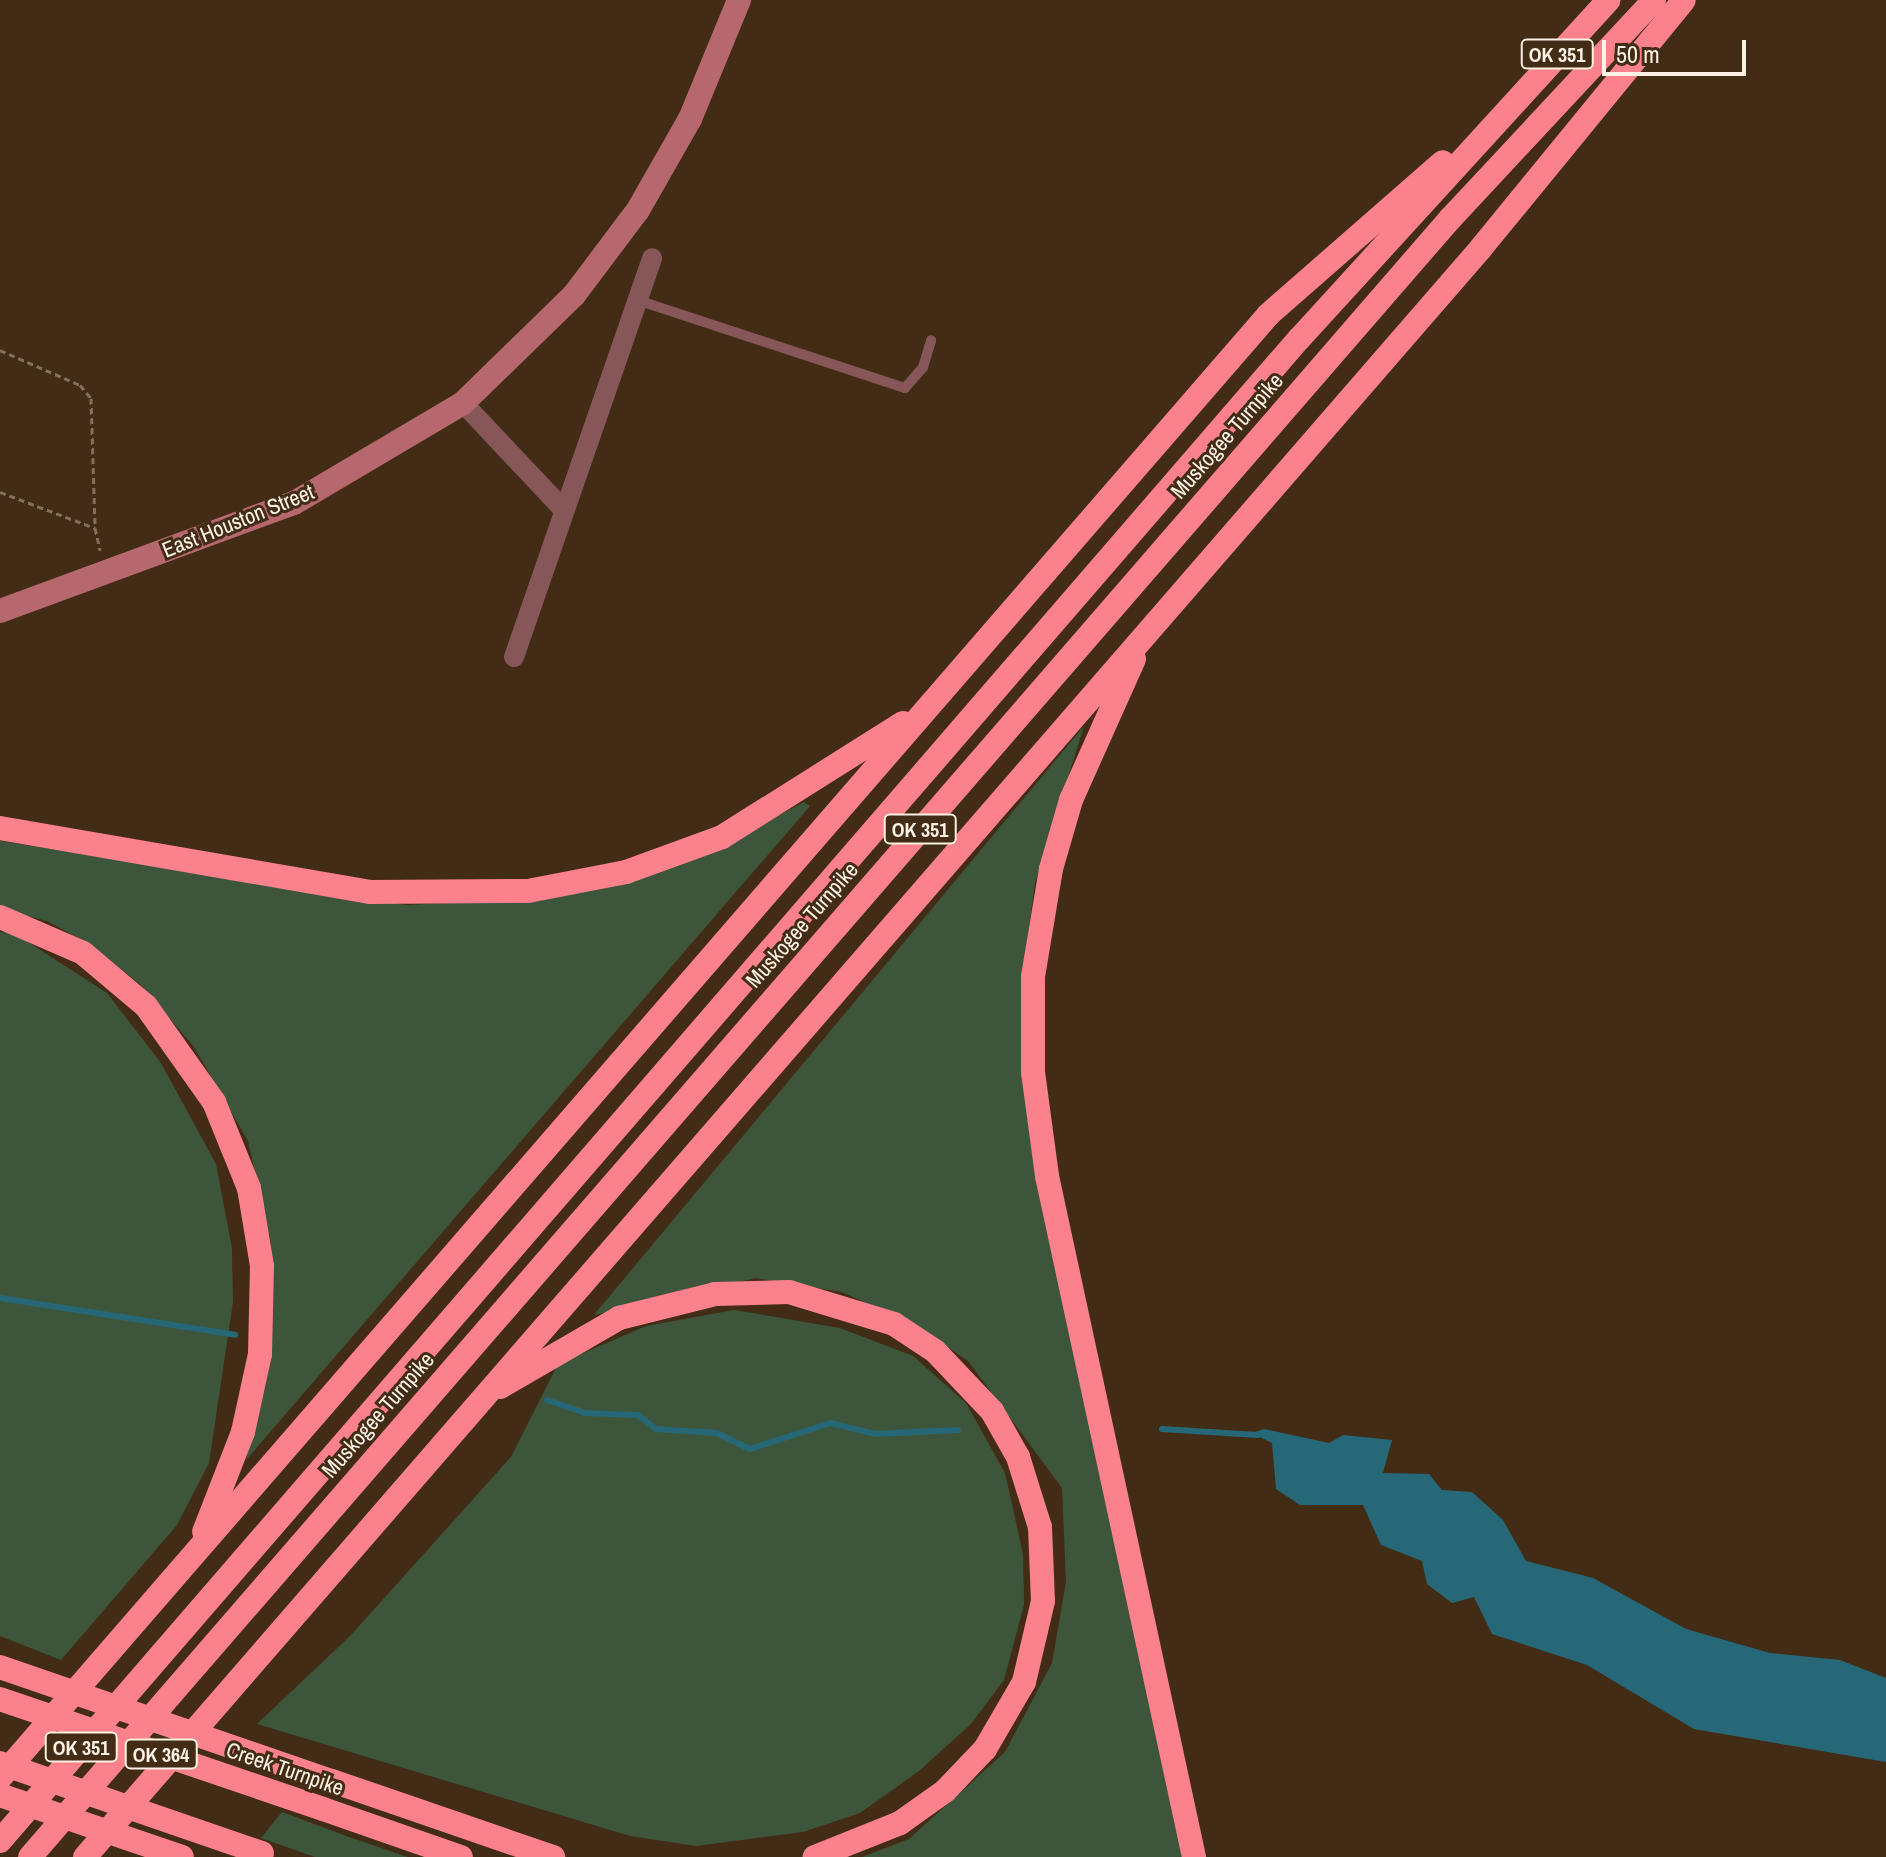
<!DOCTYPE html>
<html>
<head>
<meta charset="utf-8">
<style>
  body { margin:0 }
  #map { position:relative; width:1886px; height:1857px; overflow:hidden; background:#422c15; font-family:"Archivo Narrow",sans-serif }
  div>[style] { position:absolute }
  [style*='--x'] { left:calc(var(--x)*1px); top:calc(var(--y)*1px); width:calc(var(--w)*1px); rotate:calc(var(--a)*1deg) }
  .green>* { inset:0; background:#3d563b }
  .water>* { inset:0; background:#266878 }
  .stream>* { height:6px; margin:-3px; padding:0 3px; transform-origin:3px; border-radius:3px; background:#266878 }
  .path>* { height:3px; margin-top:-1.5px; transform-origin:0; background:repeating-linear-gradient(90deg,#826f5d 0 6px,transparent 0 10px) }
  .lane>* { height:10px; margin:-5px; padding:0 5px; transform-origin:5px; border-radius:5px; background:#875659 }
  .street>* { height:20px; margin:-10px; padding:0 10px; transform-origin:10px; border-radius:10px; background:#875659 }
  .secondary>* { height:24px; margin:-12px; padding:0 12px; transform-origin:12px; border-radius:12px; background:#b6686e }
  .highway>* { height:24px; margin:-12px; padding:0 12px; transform-origin:12px; border-radius:12px; background:#fb818d }
  .highway-bridge>* { height:24px; margin:-12px; padding:0 12px; transform-origin:12px; border-radius:12px; background:#fb818d }
  span { translate:-50% -50%; white-space:nowrap; text-align:center; line-height:1.15; -webkit-text-stroke:6px #422c15; paint-order:stroke }
  .shield-label span { padding:2px 6px; background:#422c15; border:2px solid; border-radius:6px; -webkit-text-stroke-width:0 }
  .shield-label { font-size:20px; color:#fef2e7; font-weight:700 }
  .street-label { font-size:22px; color:#fef2e7 }
  .scale { position:absolute; left:1602px; top:40px; width:144px; height:36px; box-sizing:border-box; border:4px solid #fef2e7; border-top:0; padding-left:10px; font-size:24px; line-height:28px; white-space:nowrap; color:#fef2e7; -webkit-text-stroke:6px #422c15; paint-order:stroke }
</style>
</head>
<body>
<div id="map">
  <div class="green">
    <i style="clip-path:polygon(1084px 726px,1035px 883px,1023px 970px,1023px 1071px,1183px 1857px,862px 1857px,909px 1839px,1005px 1752px,1052px 1663px,1066px 1582px,1062px 1488px,968px 1361px,920px 1328px,842px 1292px,756px 1278px,594px 1315px)"></i>
    <i style="clip-path:polygon(804px 802px,810px 806px,246px 1460px,266px 1385px,272px 1315px,271px 1243px,248px 1141px,194px 1047px,141px 985px,90px 944px,47px 921px,0 909px,0 841px,407px 905px,544px 898px,704px 855px)"></i>
    <i style="clip-path:polygon(0 932px,14px 933px,107px 993px,161px 1063px,216px 1164px,232px 1248px,233px 1302px,209px 1463px,177px 1525px,61px 1660px,0 1636px)"></i>
    <i style="clip-path:polygon(734px 1310px,840px 1328px,913px 1356px,966px 1403px,1005px 1473px,1023px 1554px,1024px 1605px,1004px 1680px,971px 1724px,919px 1771px,860px 1813px,803px 1832px,696px 1846px,630px 1836px,257px 1724px,351px 1635px,511px 1457px,558px 1364px,646px 1326px)"></i>
    <i style="clip-path:polygon(282px 1812px,349px 1837px,408px 1857px,315px 1857px,261px 1838px)"></i>
  </div>
  <div class="water">
    <i style="clip-path:polygon(1264px 1429px,1329px 1443px,1343px 1435px,1392px 1440px,1383px 1473px,1429px 1474px,1442px 1490px,1472px 1492px,1503px 1520px,1526px 1561px,1593px 1578px,1686px 1629px,1770px 1653px,1840px 1660px,1886px 1678px,1886px 1762px,1694px 1729px,1587px 1665px,1492px 1634px,1474px 1597px,1452px 1603px,1427px 1584px,1422px 1561px,1381px 1545px,1363px 1505px,1300px 1505px,1276px 1489px,1272px 1443px,1252px 1433px)"></i>
  </div>
  <div class="stream">
    <i style="--x:0;--y:1298;--w:238;--a:8.9"></i>
    <i style="--x:547;--y:1400;--w:40;--a:18.9"></i>
    <i style="--x:585;--y:1413;--w:53;--a:2.2"></i>
    <i style="--x:638;--y:1415;--w:23;--a:38"></i>
    <i style="--x:656;--y:1429;--w:61;--a:3.8"></i>
    <i style="--x:717;--y:1433;--w:37;--a:26"></i>
    <i style="--x:750;--y:1449;--w:84;--a:-18"></i>
    <i style="--x:830;--y:1423;--w:46;--a:13.7"></i>
    <i style="--x:875;--y:1434;--w:83;--a:-2.8"></i>
    <i style="--x:1162;--y:1429;--w:96;--a:3.6"></i>
  </div>
  <div class="path">
    <i style="--x:0;--y:350;--w:87;--a:23.6"></i>
    <i style="--x:80;--y:385;--w:17;--a:50"></i>
    <i style="--x:91;--y:398;--w:130;--a:88.2"></i>
    <i style="--x:0;--y:492;--w:102;--a:20.8"></i>
    <i style="--x:95;--y:528;--w:23;--a:77"></i>
  </div>
  <div class="lane">
    <i style="--x:637;--y:300;--w:282;--a:18.2"></i>
    <i style="--x:905;--y:388;--w:28;--a:-49"></i>
    <i style="--x:923;--y:367;--w:28;--a:-73"></i>
  </div>
  <div class="street">
    <i style="--x:463;--y:403;--w:147;--a:46.7"></i>
    <i style="--x:514;--y:657;--w:422;--a:-70.9"></i>
  </div>
  <div class="secondary">
    <i style="--x:0;--y:611;--w:313;--a:-20.2"></i>
    <i style="--x:294;--y:503;--w:196;--a:-30.6"></i>
    <i style="--x:463;--y:403;--w:155;--a:-44.2"></i>
    <i style="--x:574;--y:295;--w:106;--a:-53"></i>
    <i style="--x:638;--y:210;--w:105;--a:-60.3"></i>
    <i style="--x:690;--y:119;--w:129;--a:-67.6"></i>
  </div>
  <div class="highway">
    <i style="--x:1134;--y:659;--w:154;--a:114.1"></i>
    <i style="--x:1071;--y:800;--w:72;--a:106.2"></i>
    <i style="--x:1051;--y:869;--w:109;--a:99.5"></i>
    <i style="--x:1033;--y:977;--w:95;--a:90"></i>
    <i style="--x:1033;--y:1072;--w:105;--a:82.3"></i>
    <i style="--x:1047;--y:1176;--w:697;--a:77.82"></i>
    <i style="--x:0;--y:828;--w:375;--a:9.8"></i>
    <i style="--x:370;--y:892;--w:158;--a:-0.4"></i>
    <i style="--x:528;--y:891;--w:100;--a:-11"></i>
    <i style="--x:626;--y:872;--w:102;--a:-20"></i>
    <i style="--x:722;--y:837;--w:214;--a:-32.2"></i>
    <i style="--x:0;--y:917;--w:90;--a:23.4"></i>
    <i style="--x:83;--y:953;--w:82;--a:40.1"></i>
    <i style="--x:146;--y:1006;--w:118;--a:54.7"></i>
    <i style="--x:214;--y:1102;--w:93;--a:67.9"></i>
    <i style="--x:249;--y:1188;--w:79;--a:80.5"></i>
    <i style="--x:262;--y:1266;--w:88;--a:91.3"></i>
    <i style="--x:260;--y:1354;--w:80;--a:102.3"></i>
    <i style="--x:243;--y:1432;--w:107;--a:111.3"></i>
    <i style="--x:500;--y:1387;--w:138;--a:-30.1"></i>
    <i style="--x:619;--y:1318;--w:99;--a:-14"></i>
    <i style="--x:715;--y:1294;--w:74;--a:-1.5"></i>
    <i style="--x:789;--y:1292;--w:110;--a:16.9"></i>
    <i style="--x:894;--y:1324;--w:49;--a:33.4"></i>
    <i style="--x:935;--y:1351;--w:83;--a:46.5"></i>
    <i style="--x:992;--y:1411;--w:53;--a:60.5"></i>
    <i style="--x:1018;--y:1457;--w:73;--a:72.6"></i>
    <i style="--x:1040;--y:1527;--w:74;--a:87.7"></i>
    <i style="--x:1043;--y:1601;--w:83;--a:103.2"></i>
    <i style="--x:1024;--y:1682;--w:78;--a:120.2"></i>
    <i style="--x:985;--y:1749;--w:58;--a:133.6"></i>
    <i style="--x:945;--y:1791;--w:55;--a:144.6"></i>
    <i style="--x:900;--y:1823;--w:92;--a:158.2"></i>
    <i style="--x:0;--y:1778;--w:1936;--a:-49.08"></i>
    <i style="--x:1268;--y:315;--w:232;--a:-41.2"></i>
    <i style="--x:332;--y:1781;--w:234;--a:19"></i>
    <i style="--x:323;--y:1809;--w:146;--a:19.2"></i>
    <i style="--x:0;--y:1841;--w:1986;--a:-49.15"></i>
    <i style="--x:1299;--y:339;--w:459;--a:-47.6"></i>
    <i style="--x:30;--y:1857;--w:2168;--a:-49.08"></i>
    <i style="--x:1450;--y:219;--w:299;--a:-47"></i>
    <i style="--x:85;--y:1857;--w:2130;--a:-49.05"></i>
    <i style="--x:1481;--y:248;--w:320;--a:-50.7"></i>
  </div>
  <div class="highway-bridge">
    <i style="--x:0;--y:1667;--w:351;--a:19"></i>
    <i style="--x:0;--y:1699;--w:341;--a:18.8"></i>
    <i style="--x:0;--y:1763;--w:277;--a:19"></i>
    <i style="--x:0;--y:1795;--w:192;--a:18.8"></i>
  </div>
  <div class="shield-label">
    <span style="left:1557px;top:54px">OK 351</span>
    <span style="left:920px;top:829px">OK 351</span>
    <span style="left:81px;top:1747px">OK 351</span>
    <span style="left:161px;top:1754px">OK 364</span>
  </div>
  <div class="street-label">
    <span style="left:1227px;top:436px;rotate:-49deg">Muskogee Turnpike</span>
    <span style="left:238px;top:521px;rotate:-22deg">East Houston Street</span>
    <span style="left:802px;top:925px;rotate:-49deg">Muskogee Turnpike</span>
    <span style="left:378px;top:1415px;rotate:-49deg">Muskogee Turnpike</span>
    <span style="left:285px;top:1769px;rotate:19deg">Creek Turnpike</span>
  </div>
  <div class="scale">50 m</div>
</div>
</body>
</html>
